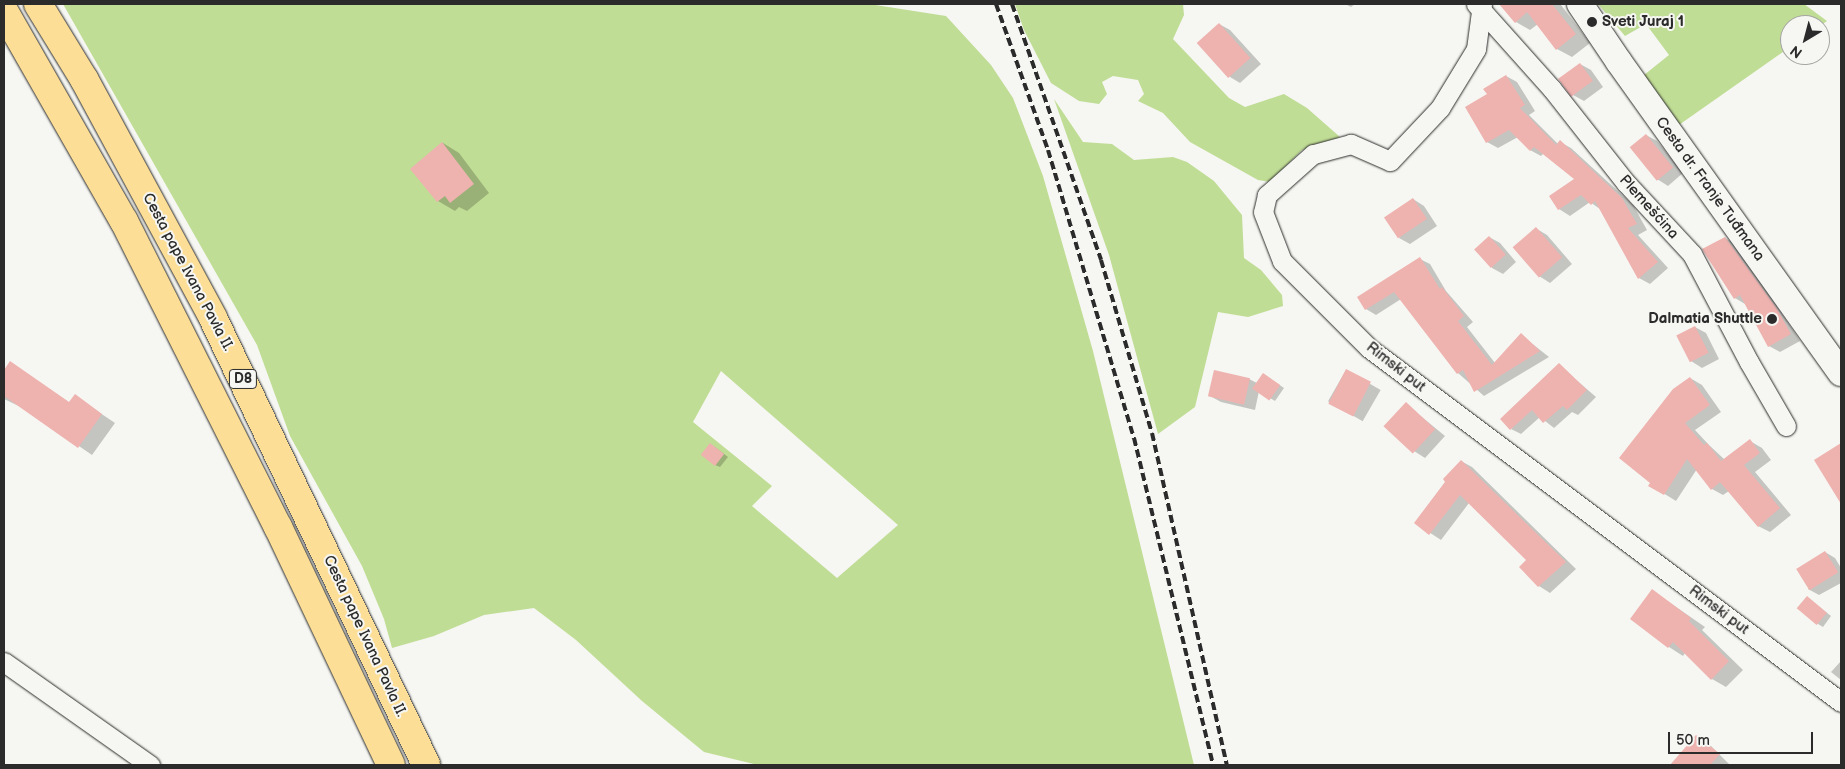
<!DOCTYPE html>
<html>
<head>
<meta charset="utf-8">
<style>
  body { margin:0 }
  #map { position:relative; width:1845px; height:769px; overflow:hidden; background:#f6f6f2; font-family:"Balsamiq Sans",sans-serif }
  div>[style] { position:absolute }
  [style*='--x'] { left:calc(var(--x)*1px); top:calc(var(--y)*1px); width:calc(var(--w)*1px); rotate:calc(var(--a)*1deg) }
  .green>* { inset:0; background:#c0dd95 }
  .shadow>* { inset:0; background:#0003; transform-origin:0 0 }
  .building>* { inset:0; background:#eeb2af; transform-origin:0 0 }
  .roads { filter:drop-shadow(0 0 1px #2b2b2b) drop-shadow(0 0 1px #2b2b2b) }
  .minor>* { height:19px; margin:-9.5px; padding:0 9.5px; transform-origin:9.5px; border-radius:9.5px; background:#f6f6f2 }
  .secondary>* { height:26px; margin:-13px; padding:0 13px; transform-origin:13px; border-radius:13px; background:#f6f6f2 }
  .primary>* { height:28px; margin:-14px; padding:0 14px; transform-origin:14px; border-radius:14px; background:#fcde96 }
  .rail>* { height:4px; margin-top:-2px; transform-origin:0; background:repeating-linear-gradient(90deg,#2b2b2b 0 8px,transparent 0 12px) }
  .dots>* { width:14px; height:14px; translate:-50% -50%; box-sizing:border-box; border:2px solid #f6f6f2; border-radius:50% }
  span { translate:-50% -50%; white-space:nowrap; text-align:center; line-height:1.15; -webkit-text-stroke:4px #f6f6f2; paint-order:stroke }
  .shield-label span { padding:1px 4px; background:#f6f6f2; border:1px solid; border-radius:4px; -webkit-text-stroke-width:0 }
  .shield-label { font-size:14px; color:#2b2b2b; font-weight:700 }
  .poi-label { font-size:15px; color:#2b2b2b; font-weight:700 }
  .left { translate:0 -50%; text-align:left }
  .right { translate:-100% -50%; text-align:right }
  .street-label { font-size:15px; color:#2b2b2b }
  .frame { position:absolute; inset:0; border:5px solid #2b2b2b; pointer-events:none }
  .north { position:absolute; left:1780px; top:15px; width:50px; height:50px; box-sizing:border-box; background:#f6f6f2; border:1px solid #a5a5a2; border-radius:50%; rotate:217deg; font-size:14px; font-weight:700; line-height:20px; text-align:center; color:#2b2b2b }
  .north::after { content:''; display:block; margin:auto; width:18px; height:22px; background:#2b2b2b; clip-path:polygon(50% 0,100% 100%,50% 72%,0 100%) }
  .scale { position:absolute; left:1668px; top:732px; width:145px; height:22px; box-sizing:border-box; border:2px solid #2b2b2b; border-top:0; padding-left:6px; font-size:15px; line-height:18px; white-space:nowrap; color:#2b2b2b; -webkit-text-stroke:4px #f6f6f2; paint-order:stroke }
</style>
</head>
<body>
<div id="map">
  <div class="green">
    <i style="clip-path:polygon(evenodd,63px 4px,869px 4px,946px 16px,991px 65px,1013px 98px,1043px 176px,1093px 351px,1194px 765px,758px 765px,704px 752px,642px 701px,576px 640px,534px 608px,484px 615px,434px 636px,392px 648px,384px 619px,362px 566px,290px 436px,257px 345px,63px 4px,721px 371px,898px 525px,837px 578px,752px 506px,772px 486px,693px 422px,721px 371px)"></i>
    <i style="clip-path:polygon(1015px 4px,1183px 4px,1184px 15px,1173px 39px,1229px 98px,1245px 107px,1284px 94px,1307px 108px,1340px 137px,1302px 150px,1270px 182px,1258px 180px,1190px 142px,1163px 113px,1138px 101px,1144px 94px,1138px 80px,1113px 76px,1102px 82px,1107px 94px,1099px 104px,1079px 101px,1051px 83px,1024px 30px)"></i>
    <i style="clip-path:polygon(1598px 4px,1804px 4px,1827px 21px,1820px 26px,1790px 25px,1790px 47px,1676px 127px,1644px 75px,1669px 55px,1646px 24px,1625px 36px)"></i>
    <i style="clip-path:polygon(1054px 99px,1083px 142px,1112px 144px,1134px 160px,1173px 157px,1187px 162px,1214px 181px,1242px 215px,1244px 258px,1261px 270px,1282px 295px,1283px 306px,1248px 317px,1218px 312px,1195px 407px,1158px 434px,1109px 255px)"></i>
  </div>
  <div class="shadow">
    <i style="clip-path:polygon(1345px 4px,1355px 4px,1351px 7px)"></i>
    <i style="clip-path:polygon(1501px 4px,1563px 4px,1561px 5px,1590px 43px,1572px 57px,1557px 49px,1538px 24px,1530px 30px,1516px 22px)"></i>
    <i style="clip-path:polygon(1219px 24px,1230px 30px,1261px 64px,1240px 83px,1230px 77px)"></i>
    <i style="clip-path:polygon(1580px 64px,1591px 70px,1603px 87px,1584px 101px,1573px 95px)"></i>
    <i style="clip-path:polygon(1506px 76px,1517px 82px,1535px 111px,1529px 115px,1558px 144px,1560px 142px,1571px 148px,1633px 205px,1647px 230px,1638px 235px,1668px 268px,1650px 284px,1639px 278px,1600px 209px,1590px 202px,1570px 216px,1559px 209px,1550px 197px,1576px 179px,1544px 153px,1541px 156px,1530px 150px,1518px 137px,1498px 148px,1487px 142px,1488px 94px)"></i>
    <i style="clip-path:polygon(1646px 135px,1657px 141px,1683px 173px,1668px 186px,1657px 179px,1631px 148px)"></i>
    <i style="clip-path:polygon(443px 143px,459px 153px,489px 193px,467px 211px,459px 207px,455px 211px,438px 201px,412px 169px)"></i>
    <i style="clip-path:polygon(1413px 199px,1424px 206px,1437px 226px,1410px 244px,1399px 238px)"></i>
    <i style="clip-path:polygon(1537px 229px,1547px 235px,1572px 264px,1550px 283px,1539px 276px)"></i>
    <i style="clip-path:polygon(1489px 237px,1500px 243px,1516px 262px,1503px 274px,1492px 268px)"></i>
    <i style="clip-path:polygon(1725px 238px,1736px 244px,1800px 341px,1780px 352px,1769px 346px,1745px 304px,1735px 298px)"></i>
    <i style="clip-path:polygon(1420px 259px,1430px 264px,1446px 291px,1473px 322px,1467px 327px,1495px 363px,1521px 335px,1549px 357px,1484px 396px,1458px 373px,1401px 299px,1376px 315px,1366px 309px)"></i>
    <i style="clip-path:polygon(1695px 327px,1706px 333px,1719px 359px,1702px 368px,1691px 361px)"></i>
    <i style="clip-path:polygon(11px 363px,70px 403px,75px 396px,115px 423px,92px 455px,25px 409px,4px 399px,4px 372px)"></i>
    <i style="clip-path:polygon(1559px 365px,1596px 397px,1578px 415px,1572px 412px,1554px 428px,1540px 417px,1521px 434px,1511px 429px)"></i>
    <i style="left:1346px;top:370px;width:40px;height:36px;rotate:30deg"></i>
    <i style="clip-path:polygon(1268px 377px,1284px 388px,1275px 401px,1259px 391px,1255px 410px,1221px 402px,1210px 396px,1249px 379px,1257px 383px)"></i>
    <i style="clip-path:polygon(1690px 378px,1702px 385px,1721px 412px,1695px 430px,1709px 445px,1725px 460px,1750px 441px,1762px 448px,1771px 460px,1755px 472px,1791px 515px,1770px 532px,1758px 526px,1729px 491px,1723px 495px,1712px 489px,1697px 469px,1676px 501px,1650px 485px)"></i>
    <i style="clip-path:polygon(1406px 404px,1445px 436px,1425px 458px,1414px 451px)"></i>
    <i style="clip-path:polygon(1841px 445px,1841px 501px,1816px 460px)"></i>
    <i style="clip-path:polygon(715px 447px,728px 457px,720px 467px,715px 465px)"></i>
    <i style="clip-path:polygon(1461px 461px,1472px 467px,1576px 569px,1550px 593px,1539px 586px,1521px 567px,1528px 560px,1469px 503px,1441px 540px,1415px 523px)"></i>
    <i style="clip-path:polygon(1825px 552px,1835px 558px,1841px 568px,1841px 583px,1819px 595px,1808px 589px)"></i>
    <i style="clip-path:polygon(1653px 591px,1705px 627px,1702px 630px,1743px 670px,1726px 687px,1712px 679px,1685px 653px,1683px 656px,1669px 647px,1632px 619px)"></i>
    <i style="clip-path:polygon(1808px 598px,1831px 616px,1823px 627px,1818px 624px)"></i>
    <i style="clip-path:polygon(1841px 661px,1841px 680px,1831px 672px)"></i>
    <i style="clip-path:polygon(1696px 736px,1707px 742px,1730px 765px,1672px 765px)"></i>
  </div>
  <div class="building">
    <i style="clip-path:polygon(1499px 4px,1552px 4px,1576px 34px,1556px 50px,1527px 12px,1515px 23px)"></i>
    <i style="left:1219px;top:23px;width:47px;height:30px;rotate:48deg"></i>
    <i style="left:1580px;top:63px;width:22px;height:27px;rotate:54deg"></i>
    <i style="clip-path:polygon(1506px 75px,1525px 105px,1520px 108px,1556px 145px,1560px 140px,1622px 198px,1637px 224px,1628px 228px,1658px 262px,1638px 279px,1595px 201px,1591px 205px,1581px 195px,1558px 210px,1549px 196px,1574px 179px,1534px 147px,1530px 151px,1509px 130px,1486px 143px,1465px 107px,1487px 94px,1483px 89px)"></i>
    <i style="left:1646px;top:134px;width:43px;height:21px;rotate:51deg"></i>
    <i style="clip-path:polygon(442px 142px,474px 184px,450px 203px,445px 196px,437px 202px,410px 169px)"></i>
    <i style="left:1413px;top:198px;width:25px;height:35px;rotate:56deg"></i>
    <i style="left:1536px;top:227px;width:40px;height:31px;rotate:49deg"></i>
    <i style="left:1489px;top:236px;width:25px;height:20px;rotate:48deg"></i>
    <i style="clip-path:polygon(1725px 237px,1777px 309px,1791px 334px,1768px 347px,1740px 295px,1734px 299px,1702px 249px)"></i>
    <i style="clip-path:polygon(1420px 257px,1440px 289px,1442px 287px,1464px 316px,1458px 321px,1492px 365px,1521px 333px,1540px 351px,1474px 392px,1463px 370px,1457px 374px,1394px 292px,1365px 310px,1357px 297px)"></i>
    <i style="left:1695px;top:326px;width:30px;height:21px;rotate:63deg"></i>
    <i style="clip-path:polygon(10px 361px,69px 402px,75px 394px,102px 414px,78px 448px,4px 396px,4px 370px)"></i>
    <i style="clip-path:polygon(1559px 363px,1587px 390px,1567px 410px,1563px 406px,1543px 423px,1532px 410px,1510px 430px,1500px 419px)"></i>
    <i style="left:1346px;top:369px;width:28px;height:39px;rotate:27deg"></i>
    <i style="left:1214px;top:370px;width:37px;height:27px;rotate:13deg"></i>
    <i style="left:1263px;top:373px;width:21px;height:19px;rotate:35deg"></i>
    <i style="clip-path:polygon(1690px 377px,1710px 405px,1685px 423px,1704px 445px,1707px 443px,1721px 461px,1750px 439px,1760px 453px,1744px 465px,1780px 508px,1758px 527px,1720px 482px,1711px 490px,1687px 459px,1664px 495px,1648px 486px,1650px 483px,1619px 458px,1673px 389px)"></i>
    <i style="left:1406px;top:402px;width:40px;height:33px;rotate:43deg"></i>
    <i style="left:710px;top:443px;width:18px;height:15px;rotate:38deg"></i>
    <i style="clip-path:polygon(1841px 443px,1841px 504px,1814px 460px)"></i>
    <i style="clip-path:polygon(1461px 460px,1566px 562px,1538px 587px,1519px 567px,1526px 560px,1460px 495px,1429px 535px,1414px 523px,1445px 482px,1443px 479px)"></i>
    <i style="left:1825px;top:551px;width:25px;height:34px;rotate:58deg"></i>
    <i style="clip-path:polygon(1652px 589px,1691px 618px,1689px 621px,1729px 661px,1711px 680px,1673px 642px,1668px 648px,1630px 619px)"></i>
    <i style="left:1807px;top:596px;width:26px;height:16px;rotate:40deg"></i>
    <i style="clip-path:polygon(1696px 735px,1720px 754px,1710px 765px,1670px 765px)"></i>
  </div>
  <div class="roads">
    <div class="minor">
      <i style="--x:1476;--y:4;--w:114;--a:48.2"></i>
      <i style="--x:1552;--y:89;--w:120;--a:51.8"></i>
      <i style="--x:1626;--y:183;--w:97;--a:47.1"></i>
      <i style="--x:1692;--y:254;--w:122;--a:62.2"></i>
      <i style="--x:1749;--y:362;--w:74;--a:60"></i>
      <i style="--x:1482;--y:4;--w:45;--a:97.6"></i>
      <i style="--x:1476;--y:49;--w:69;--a:121.4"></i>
      <i style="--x:1440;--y:108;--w:73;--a:133.3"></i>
      <i style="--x:1390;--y:161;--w:43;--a:-156.4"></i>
      <i style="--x:1351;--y:144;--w:39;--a:165"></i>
      <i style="--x:1313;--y:154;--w:62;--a:138.3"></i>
      <i style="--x:1267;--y:195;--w:17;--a:103"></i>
      <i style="--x:1263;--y:212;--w:53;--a:68.8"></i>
      <i style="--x:1282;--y:261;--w:123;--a:45"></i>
      <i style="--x:1369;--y:348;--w:590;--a:36.87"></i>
      <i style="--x:4;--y:662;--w:179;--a:35.2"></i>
    </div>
    <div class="secondary">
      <i style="--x:1580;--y:4;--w:70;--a:56.1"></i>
      <i style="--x:1619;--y:62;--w:382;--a:54.5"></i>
    </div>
    <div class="primary">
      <i style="--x:38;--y:4;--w:88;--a:58.5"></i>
      <i style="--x:84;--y:79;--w:272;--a:61.6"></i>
      <i style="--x:213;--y:318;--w:495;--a:64.5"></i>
      <i style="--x:4;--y:11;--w:242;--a:60.3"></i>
      <i style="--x:124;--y:221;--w:343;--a:63.3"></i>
      <i style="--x:278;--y:527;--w:263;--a:64.6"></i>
    </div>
  </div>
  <div class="rail">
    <i style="--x:996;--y:4;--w:155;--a:70.4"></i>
    <i style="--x:1048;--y:150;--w:301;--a:73.4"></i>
    <i style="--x:1134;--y:438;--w:336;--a:76.4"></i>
    <i style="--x:1012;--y:4;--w:271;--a:70.8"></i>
    <i style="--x:1101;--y:260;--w:180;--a:73.6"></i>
    <i style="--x:1152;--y:433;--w:340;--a:77.3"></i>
  </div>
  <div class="dots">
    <i style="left:1592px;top:22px;background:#2b2b2b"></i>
    <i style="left:1772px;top:319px;background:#2b2b2b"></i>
  </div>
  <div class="shield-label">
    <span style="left:243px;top:379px">D8</span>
  </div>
  <div class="poi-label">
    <span class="left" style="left:1602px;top:22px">Sveti Juraj 1</span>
    <span class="right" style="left:1762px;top:319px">Dalmatia Shuttle</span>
  </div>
  <div class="street-label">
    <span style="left:1710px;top:189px;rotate:54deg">Cesta dr. Franje Tuđmana</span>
    <span style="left:1649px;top:207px;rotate:48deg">Plemešćina</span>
    <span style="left:188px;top:272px;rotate:62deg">Cesta pape Ivana Pavla II.</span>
    <span style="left:1396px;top:367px;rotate:38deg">Rimski put</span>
    <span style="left:1719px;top:610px;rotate:37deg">Rimski put</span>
    <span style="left:365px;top:636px;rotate:65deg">Cesta pape Ivana Pavla II.</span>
  </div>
  <div class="frame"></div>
  <div class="north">N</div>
  <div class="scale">50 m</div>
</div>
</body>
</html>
